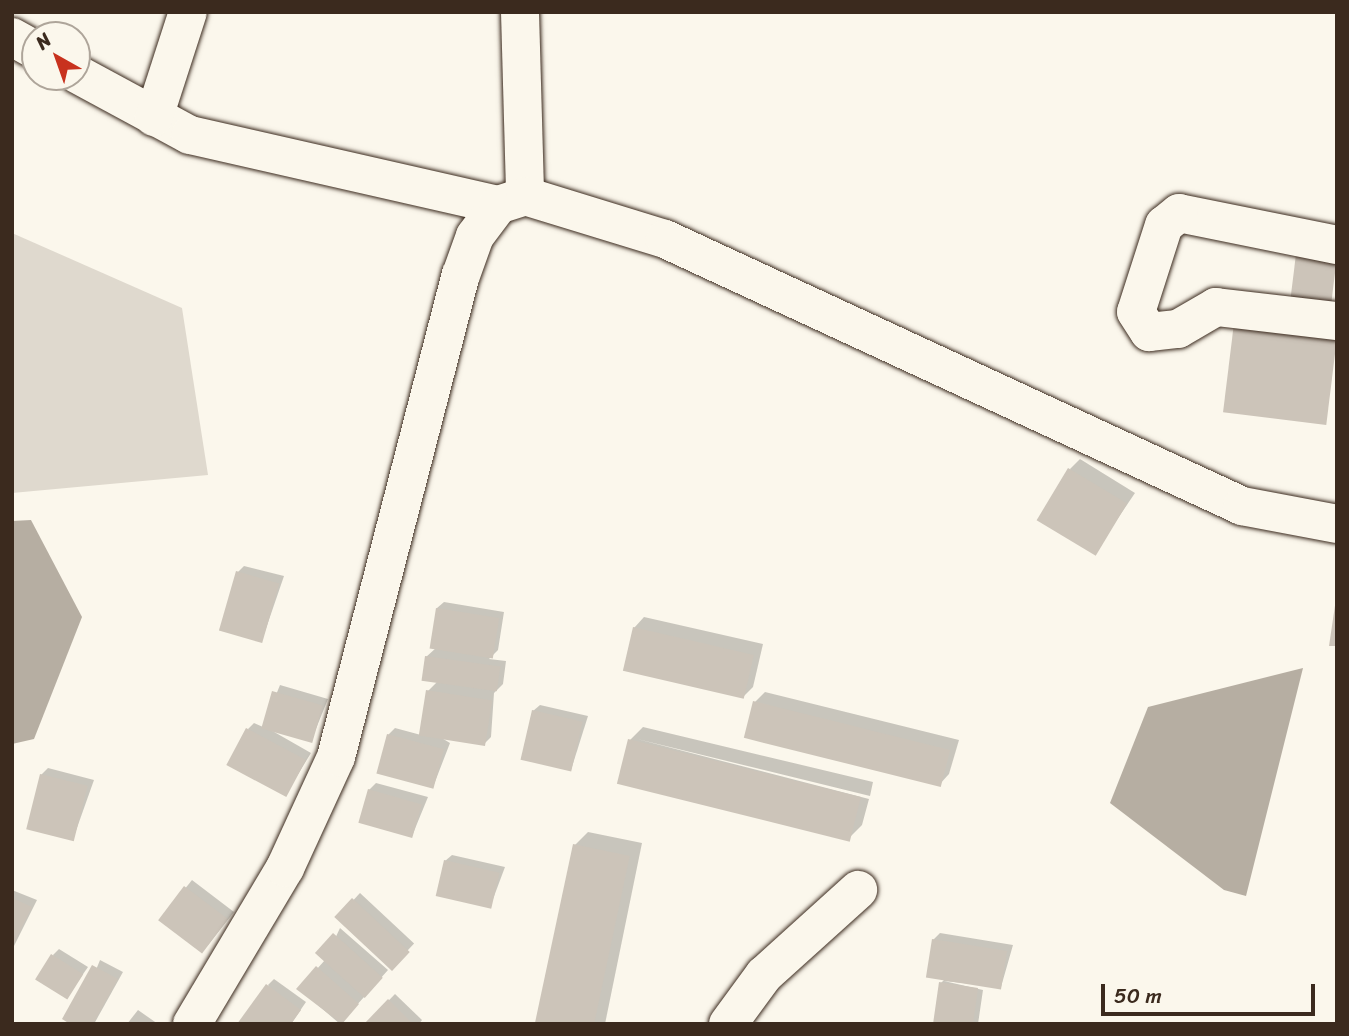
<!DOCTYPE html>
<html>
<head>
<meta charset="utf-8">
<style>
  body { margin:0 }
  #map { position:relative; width:1349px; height:1036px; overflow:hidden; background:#fbf7ec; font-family:Sriracha,sans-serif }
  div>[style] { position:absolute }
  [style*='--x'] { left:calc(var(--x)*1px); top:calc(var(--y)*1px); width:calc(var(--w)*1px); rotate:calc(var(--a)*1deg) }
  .green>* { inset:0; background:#dfd9ce }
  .water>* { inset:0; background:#b6aea2 }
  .shadow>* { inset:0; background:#0003; transform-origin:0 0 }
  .building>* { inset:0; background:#ccc4b9; transform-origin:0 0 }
  .roads { filter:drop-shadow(0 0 2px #3b2a1e) drop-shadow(0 0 2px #3b2a1e) }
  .minor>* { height:38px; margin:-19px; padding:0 19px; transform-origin:19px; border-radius:19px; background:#fbf7ec }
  span { translate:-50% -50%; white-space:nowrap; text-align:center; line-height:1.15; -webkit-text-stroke:5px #fbf7ec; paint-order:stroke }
  .frame { position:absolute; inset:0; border:14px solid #3b2a1e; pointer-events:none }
  .north { position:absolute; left:21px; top:21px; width:70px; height:70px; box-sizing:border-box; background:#fbf7ec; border:2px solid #aea59a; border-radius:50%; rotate:320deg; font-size:19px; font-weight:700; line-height:28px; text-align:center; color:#3b2a1e }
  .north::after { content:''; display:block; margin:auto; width:24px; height:32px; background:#c8321e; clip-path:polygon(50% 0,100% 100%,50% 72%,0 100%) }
  .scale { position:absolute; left:1101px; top:984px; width:214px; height:32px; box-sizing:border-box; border:4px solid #3b2a1e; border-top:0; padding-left:9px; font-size:21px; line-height:24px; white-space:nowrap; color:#3b2a1e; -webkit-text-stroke:5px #fbf7ec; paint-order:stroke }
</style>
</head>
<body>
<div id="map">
  <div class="green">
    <i style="clip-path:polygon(12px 233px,182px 308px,208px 475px,12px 493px)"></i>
  </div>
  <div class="water">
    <i style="clip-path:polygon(31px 520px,82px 617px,34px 739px,12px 744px,12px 521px)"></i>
    <i style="clip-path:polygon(1303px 668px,1246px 896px,1224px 890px,1110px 803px,1148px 707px)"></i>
  </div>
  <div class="shadow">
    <i style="clip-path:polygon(1080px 459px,1135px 493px,1095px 552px,1070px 469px)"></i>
    <i style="clip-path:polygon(244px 566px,284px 576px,262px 640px,238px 572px)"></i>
    <i style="clip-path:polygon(444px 602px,504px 612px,498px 650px,489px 659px,506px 661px,503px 684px,494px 693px,491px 737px,484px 744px,440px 737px,450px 743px,433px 787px,388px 735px,395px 728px,421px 735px,428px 691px,437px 682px,426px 657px,436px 648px,437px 608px)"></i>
    <i style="clip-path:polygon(644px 617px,763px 644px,753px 687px,743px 697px,634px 628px)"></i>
    <i style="clip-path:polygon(280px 685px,328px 699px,311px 741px,269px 729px,311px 753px,286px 794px,248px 729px,254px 723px,263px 727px)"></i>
    <i style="clip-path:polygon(765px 692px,959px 740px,949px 774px,939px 785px,755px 702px)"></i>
    <i style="clip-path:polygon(540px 705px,588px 716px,571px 770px,533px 711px)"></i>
    <i style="clip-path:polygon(643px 727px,873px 782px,870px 796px,637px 739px,869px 799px,862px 825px,849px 838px,630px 740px)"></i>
    <i style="clip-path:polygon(48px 768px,94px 780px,73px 839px,41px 775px)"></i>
    <i style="clip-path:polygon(376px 783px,428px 797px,412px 836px,369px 790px)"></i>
    <i style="clip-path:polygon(588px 832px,642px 843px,605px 1024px,538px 1024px,575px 845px)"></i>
    <i style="clip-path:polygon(452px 855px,505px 867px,490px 907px,445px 861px)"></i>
    <i style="clip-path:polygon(192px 880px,234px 912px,208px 945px,160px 920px)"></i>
    <i style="clip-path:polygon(12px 890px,37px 900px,12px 950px)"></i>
    <i style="left:360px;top:893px;width:74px;height:33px;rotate:43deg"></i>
    <i style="clip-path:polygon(340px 928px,388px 970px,340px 1024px,299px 989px,325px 960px)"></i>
    <i style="clip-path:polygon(940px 933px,1013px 945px,1001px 987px,944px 981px,983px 990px,978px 1024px,935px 1024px,941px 983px,945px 979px,933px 940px)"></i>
    <i style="clip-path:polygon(59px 949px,88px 967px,67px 997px,53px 955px)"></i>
    <i style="clip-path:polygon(100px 960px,123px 972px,94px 1024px,74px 1024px)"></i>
    <i style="clip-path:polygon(274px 979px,306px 1002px,291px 1024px,268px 985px)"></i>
    <i style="clip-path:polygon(395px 994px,422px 1020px,419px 1024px,366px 1024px)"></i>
    <i style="clip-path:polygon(138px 1010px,158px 1024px,127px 1024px)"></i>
  </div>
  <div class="building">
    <i style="left:1296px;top:254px;width:41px;height:45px;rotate:7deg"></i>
    <i style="left:1234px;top:323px;width:104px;height:90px;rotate:7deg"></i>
    <i style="left:1068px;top:468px;width:69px;height:61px;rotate:31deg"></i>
    <i style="left:236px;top:571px;width:45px;height:62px;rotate:16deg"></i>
    <i style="clip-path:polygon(1337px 592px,1337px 646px,1329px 646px)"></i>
    <i style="left:436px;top:608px;width:64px;height:41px;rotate:9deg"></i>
    <i style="left:633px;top:627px;width:124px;height:45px;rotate:13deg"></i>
    <i style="left:425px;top:656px;width:76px;height:25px;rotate:8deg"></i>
    <i style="left:426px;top:690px;width:67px;height:46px;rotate:9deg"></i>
    <i style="left:272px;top:691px;width:53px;height:39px;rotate:16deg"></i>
    <i style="left:753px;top:701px;width:203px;height:38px;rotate:14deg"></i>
    <i style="left:532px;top:710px;width:52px;height:51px;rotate:13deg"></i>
    <i style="left:246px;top:728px;width:68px;height:42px;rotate:28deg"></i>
    <i style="left:387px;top:734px;width:59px;height:41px;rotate:15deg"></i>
    <i style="left:628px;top:739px;width:240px;height:46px;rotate:14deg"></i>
    <i style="left:40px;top:774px;width:49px;height:57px;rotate:14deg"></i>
    <i style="left:368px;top:789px;width:56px;height:35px;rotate:16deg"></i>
    <i style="left:573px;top:844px;width:58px;height:184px;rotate:12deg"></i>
    <i style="left:444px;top:860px;width:57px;height:37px;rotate:13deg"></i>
    <i style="left:184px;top:886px;width:55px;height:43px;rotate:37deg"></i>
    <i style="clip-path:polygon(12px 898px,32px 907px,12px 947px)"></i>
    <i style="left:352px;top:898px;width:79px;height:26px;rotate:43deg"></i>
    <i style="left:333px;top:933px;width:67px;height:27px;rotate:42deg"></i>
    <i style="left:932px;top:939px;width:76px;height:39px;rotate:9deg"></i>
    <i style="left:51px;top:954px;width:38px;height:30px;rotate:32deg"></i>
    <i style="clip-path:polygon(92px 965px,118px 979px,93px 1024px,70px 1024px,62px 1019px)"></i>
    <i style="clip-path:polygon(316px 966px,359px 1004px,342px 1024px,296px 989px)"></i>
    <i style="clip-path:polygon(939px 982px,978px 988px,973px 1024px,933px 1024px)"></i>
    <i style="clip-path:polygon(266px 984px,301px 1010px,291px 1024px,237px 1024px)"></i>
    <i style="clip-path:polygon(388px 999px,413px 1024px,364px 1024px)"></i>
  </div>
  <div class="roads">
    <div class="minor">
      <i style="--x:520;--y:12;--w:184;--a:88.4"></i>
      <i style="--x:12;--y:37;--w:26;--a:29"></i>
      <i style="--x:77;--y:74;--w:128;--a:28.4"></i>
      <i style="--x:190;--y:135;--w:316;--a:12.8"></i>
      <i style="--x:154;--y:117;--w:110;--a:-72.1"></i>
      <i style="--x:1337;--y:245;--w:161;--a:-168.6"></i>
      <i style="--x:1179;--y:213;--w:19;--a:141"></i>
      <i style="--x:1164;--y:225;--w:91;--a:107.8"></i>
      <i style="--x:1136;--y:312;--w:24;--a:57"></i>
      <i style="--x:1149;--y:332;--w:29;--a:-6"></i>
      <i style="--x:1178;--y:329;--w:44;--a:-30.1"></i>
      <i style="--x:1216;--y:307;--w:122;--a:6.6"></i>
      <i style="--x:192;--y:1024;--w:182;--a:-59.2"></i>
      <i style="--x:285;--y:868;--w:122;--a:-65.3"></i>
      <i style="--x:336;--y:757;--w:498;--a:-75.5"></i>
      <i style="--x:461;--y:275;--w:41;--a:-70.3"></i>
      <i style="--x:475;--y:236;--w:39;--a:-53"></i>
      <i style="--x:498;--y:205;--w:28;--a:-18"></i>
      <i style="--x:525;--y:196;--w:146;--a:17.1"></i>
      <i style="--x:665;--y:239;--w:636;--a:24.83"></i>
      <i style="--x:1242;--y:506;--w:97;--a:10.7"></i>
      <i style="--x:728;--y:1024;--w:61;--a:-53.7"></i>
      <i style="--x:764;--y:975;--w:127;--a:-42.1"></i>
    </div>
  </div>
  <div class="frame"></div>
  <div class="north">N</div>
  <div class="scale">50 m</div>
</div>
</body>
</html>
